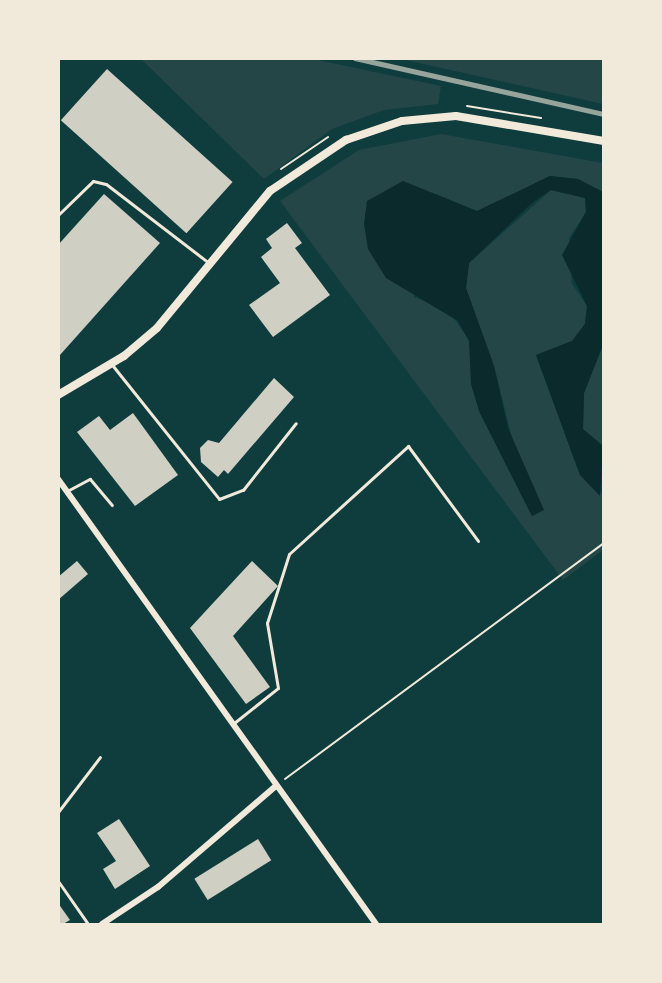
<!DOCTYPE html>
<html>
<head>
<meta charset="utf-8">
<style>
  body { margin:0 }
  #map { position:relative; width:662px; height:983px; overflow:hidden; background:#0f3d3e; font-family:"Space Grotesk",sans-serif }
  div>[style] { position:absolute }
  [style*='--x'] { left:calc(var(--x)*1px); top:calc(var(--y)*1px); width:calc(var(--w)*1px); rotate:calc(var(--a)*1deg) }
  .green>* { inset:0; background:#244646 }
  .water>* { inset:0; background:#0a2a2b }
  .building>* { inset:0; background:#cfcfc3; transform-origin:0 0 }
  .path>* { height:2px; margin:-1px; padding:0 1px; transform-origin:1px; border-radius:1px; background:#f1e9da }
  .service>* { height:3px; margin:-1.5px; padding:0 1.5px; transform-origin:1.5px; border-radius:1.5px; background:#f1e9da }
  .minor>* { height:6px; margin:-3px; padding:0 3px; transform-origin:3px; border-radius:3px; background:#f1e9da }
  .tertiary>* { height:8px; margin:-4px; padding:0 4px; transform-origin:4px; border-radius:4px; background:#f1e9da }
  .rail>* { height:4.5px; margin:-2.25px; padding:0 2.25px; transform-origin:2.25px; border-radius:2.25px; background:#97a49c }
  span { translate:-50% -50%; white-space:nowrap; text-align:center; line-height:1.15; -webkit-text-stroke:6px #f1e9da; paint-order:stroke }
  .frame { position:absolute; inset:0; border:60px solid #f1e9da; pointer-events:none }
</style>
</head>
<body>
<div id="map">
  <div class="green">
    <i style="clip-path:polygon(141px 59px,313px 59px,441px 86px,438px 104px,384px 110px,332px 129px,264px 179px)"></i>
    <i style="clip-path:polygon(401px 59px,603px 59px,603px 104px)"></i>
    <i style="clip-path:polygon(441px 134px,603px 163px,603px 192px,578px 179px,550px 176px,477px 211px,436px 194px,414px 297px,448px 310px,469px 340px,479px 411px,532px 516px,494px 366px,466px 288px,469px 263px,551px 190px,585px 198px,586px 212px,569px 238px,572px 284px,587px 306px,585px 324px,572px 341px,536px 355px,580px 475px,603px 494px,603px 550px,563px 580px,280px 201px,359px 150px)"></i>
    <i style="clip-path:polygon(603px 345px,603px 446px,583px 429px,584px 393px)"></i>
  </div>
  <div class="water">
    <i style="clip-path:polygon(550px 176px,578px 179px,603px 192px,603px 345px,584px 393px,583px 429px,603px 446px,600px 496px,580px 475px,536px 355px,572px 341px,585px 324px,587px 306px,562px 255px,586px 212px,585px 198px,551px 190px,532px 203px,469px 263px,466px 288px,494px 366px,508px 428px,544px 510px,532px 516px,479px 411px,471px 384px,469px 341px,458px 321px,386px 278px,368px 249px,364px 224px,367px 201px,403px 181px,477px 211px)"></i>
  </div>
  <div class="building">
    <i style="left:107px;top:69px;width:169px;height:69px;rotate:42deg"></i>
    <i style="clip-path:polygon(104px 194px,160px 243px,60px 355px,58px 245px)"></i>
    <i style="clip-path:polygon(287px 223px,302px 243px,295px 248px,330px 295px,273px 337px,249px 305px,280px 283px,261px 257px,272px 248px,266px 239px)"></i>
    <i style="clip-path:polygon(274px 378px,294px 397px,228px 474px,224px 470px,218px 477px,201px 462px,200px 448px,208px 440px,219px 443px)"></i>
    <i style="clip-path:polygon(133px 413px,178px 475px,135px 506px,77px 432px,99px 416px,110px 430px)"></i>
    <i style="clip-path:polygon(77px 561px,88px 574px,58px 600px,58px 577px)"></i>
    <i style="clip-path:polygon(252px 561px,278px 586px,233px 636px,270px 687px,246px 704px,190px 628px)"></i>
    <i style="clip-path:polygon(119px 819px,150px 866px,115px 889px,103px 869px,116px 861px,97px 833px)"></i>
    <i style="left:258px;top:839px;width:25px;height:75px;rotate:58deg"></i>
    <i style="clip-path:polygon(58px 903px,70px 920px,63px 924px,58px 924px)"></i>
  </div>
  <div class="path">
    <i style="--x:467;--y:106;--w:75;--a:9.2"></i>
    <i style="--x:281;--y:169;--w:57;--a:-34.2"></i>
    <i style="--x:285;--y:779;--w:397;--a:-36.5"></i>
  </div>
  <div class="service">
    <i style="--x:58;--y:215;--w:49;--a:-44.2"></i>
    <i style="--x:93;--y:181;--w:13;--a:13"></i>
    <i style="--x:106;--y:184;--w:130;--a:37.5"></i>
    <i style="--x:113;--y:366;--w:170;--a:51.4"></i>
    <i style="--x:219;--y:499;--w:26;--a:-21"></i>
    <i style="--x:243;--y:490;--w:85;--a:-51.7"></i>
    <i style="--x:67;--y:491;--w:26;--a:-28"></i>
    <i style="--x:90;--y:479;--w:34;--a:50"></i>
    <i style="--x:234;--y:723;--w:56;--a:-38.5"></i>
    <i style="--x:278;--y:688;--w:66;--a:-99.6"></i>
    <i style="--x:267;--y:623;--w:72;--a:-72.3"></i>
    <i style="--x:289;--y:554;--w:161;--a:-42.2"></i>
    <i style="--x:408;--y:446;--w:118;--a:53.6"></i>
    <i style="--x:58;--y:812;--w:69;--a:-52.6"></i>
    <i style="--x:58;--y:881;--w:52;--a:55.1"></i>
  </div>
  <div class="minor">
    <i style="--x:58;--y:479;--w:547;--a:54.45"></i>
    <i style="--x:102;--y:924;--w:67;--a:-33.5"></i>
    <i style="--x:158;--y:887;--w:155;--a:-40.6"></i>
  </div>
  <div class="tertiary">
    <i style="--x:58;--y:395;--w:77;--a:-30.6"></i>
    <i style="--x:124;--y:356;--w:43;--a:-40.3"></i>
    <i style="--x:157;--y:328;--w:178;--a:-50.5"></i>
    <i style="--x:270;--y:191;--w:92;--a:-33.9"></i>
    <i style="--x:346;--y:140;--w:59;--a:-18.7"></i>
    <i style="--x:402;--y:121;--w:54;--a:-5.3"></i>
    <i style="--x:456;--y:116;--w:150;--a:9.6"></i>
  </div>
  <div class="rail">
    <i style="--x:355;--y:58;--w:255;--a:12.7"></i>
  </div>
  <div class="frame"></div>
</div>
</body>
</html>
